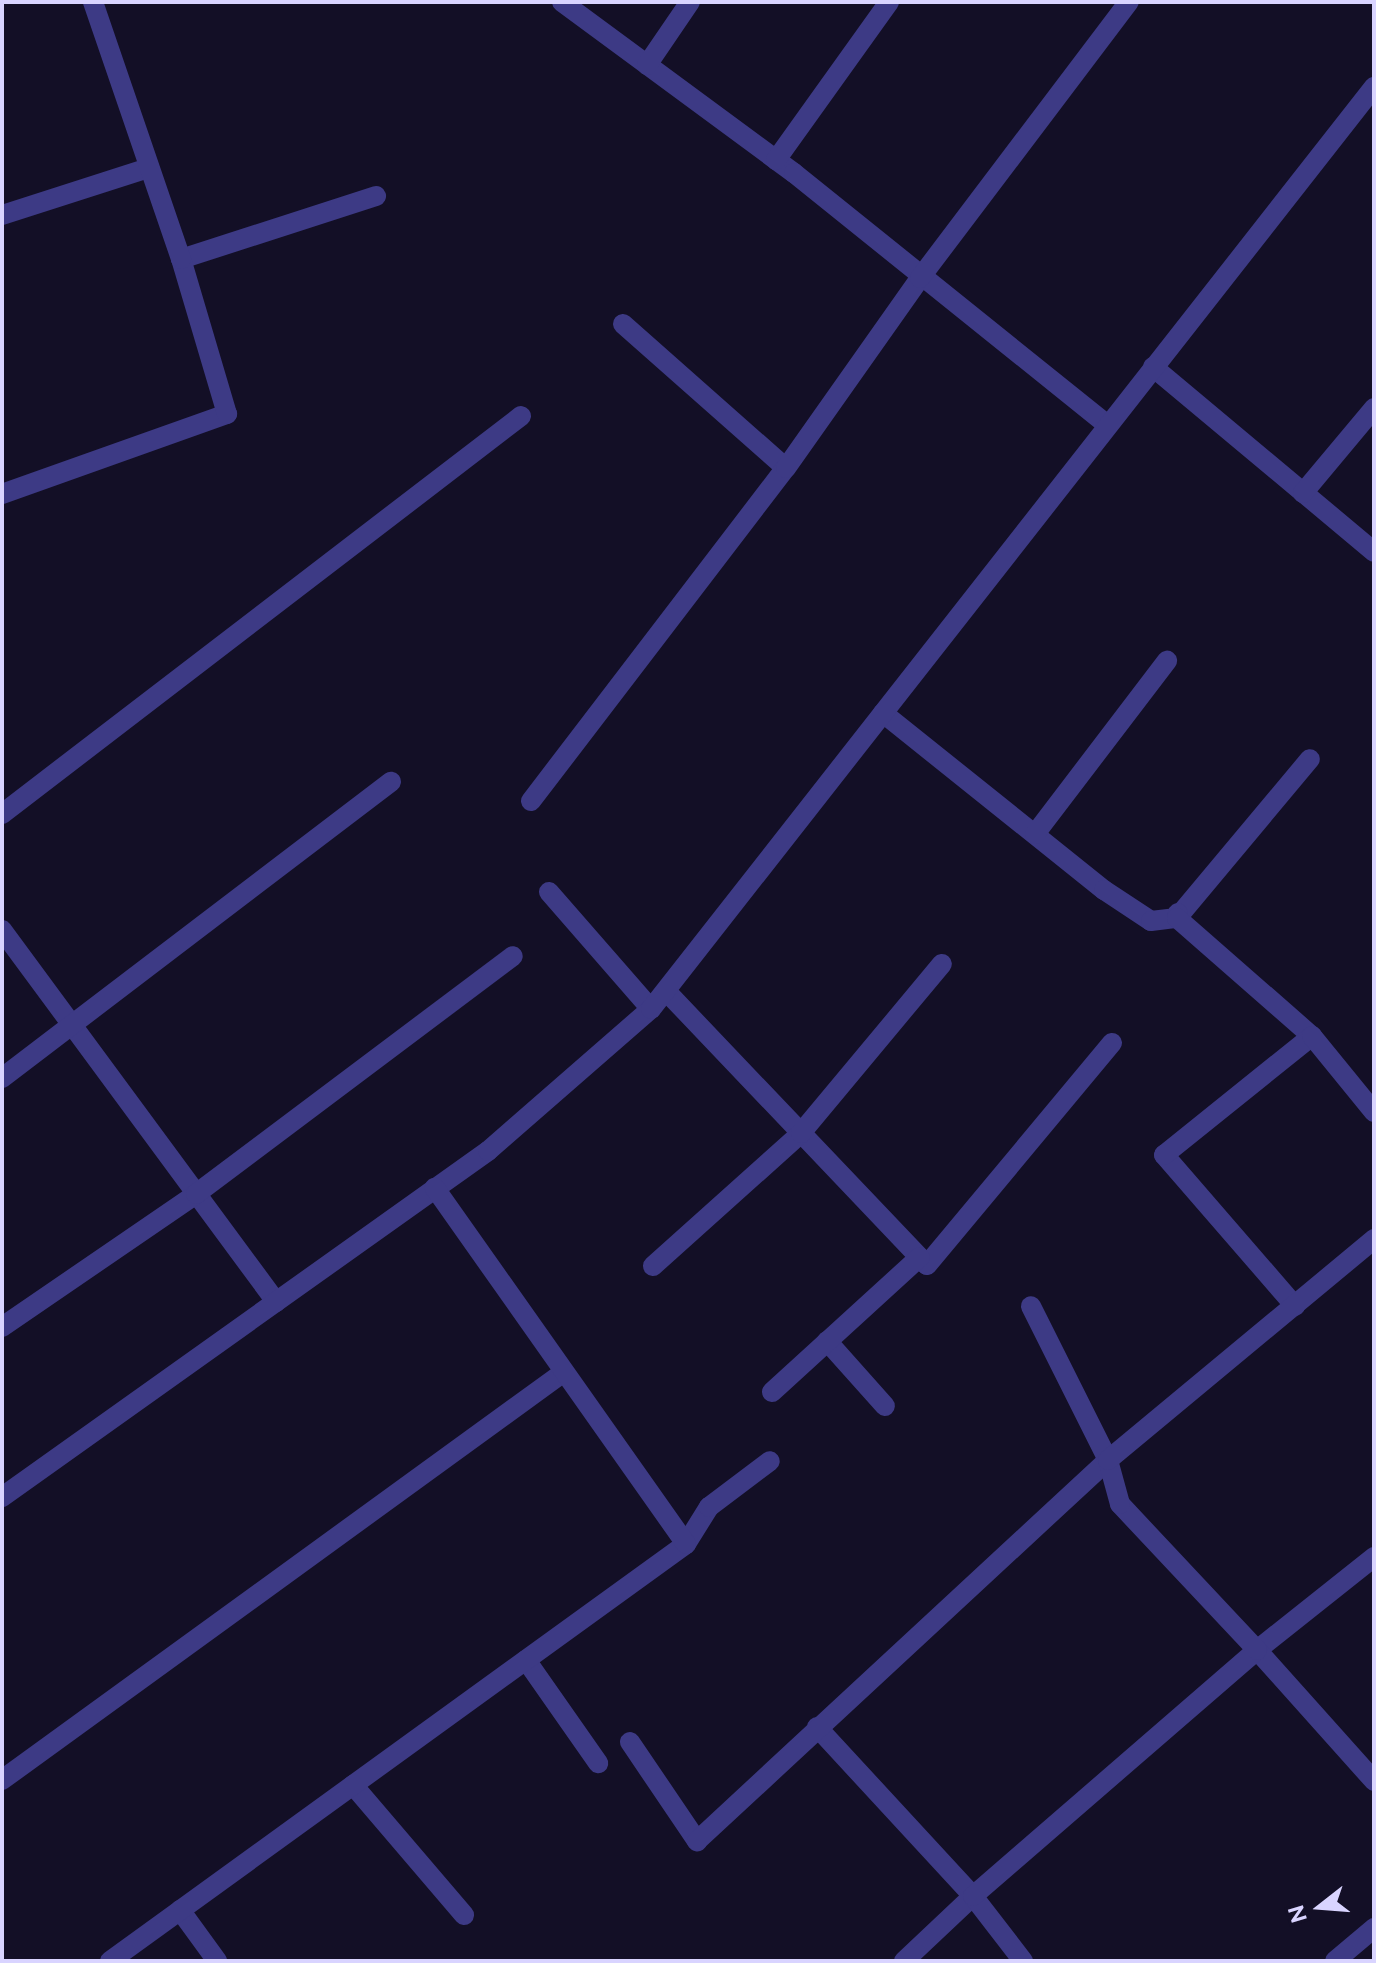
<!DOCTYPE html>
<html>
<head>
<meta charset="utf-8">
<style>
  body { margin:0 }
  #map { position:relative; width:1376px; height:1963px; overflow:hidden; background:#130f26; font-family:Raleway,sans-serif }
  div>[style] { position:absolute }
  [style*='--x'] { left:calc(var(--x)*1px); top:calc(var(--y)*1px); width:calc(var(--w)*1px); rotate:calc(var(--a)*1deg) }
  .minor>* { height:20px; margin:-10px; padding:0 10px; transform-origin:10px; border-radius:10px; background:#3d3a85 }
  span { translate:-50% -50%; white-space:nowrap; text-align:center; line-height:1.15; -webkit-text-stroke:7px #130f26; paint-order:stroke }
  .frame { position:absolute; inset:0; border:4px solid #d9d4ff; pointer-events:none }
  .north { position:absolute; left:1280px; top:1867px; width:80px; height:80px; -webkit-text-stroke:6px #130f26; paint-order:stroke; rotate:253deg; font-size:22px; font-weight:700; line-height:32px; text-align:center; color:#d9d4ff }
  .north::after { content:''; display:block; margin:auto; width:28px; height:36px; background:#d9d4ff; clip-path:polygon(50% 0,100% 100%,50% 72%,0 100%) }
</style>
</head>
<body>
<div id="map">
  <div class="minor">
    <i style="--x:562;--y:2;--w:288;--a:36.4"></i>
    <i style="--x:794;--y:173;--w:402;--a:38.8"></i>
    <i style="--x:647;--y:65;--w:76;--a:-55.7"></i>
    <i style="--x:776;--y:160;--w:194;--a:-54.4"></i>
    <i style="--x:2;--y:215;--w:153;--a:-17.8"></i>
    <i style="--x:181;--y:259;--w:205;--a:-17.9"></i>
    <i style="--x:623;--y:324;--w:217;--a:41.5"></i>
    <i style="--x:1153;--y:367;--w:288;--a:39.9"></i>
    <i style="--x:1303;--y:493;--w:111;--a:-50.1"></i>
    <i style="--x:2;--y:494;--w:239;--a:-19.6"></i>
    <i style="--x:227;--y:414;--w:162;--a:-106.5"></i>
    <i style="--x:181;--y:259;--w:272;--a:-108.9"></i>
    <i style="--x:883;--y:713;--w:283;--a:38.7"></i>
    <i style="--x:1104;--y:890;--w:56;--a:33.4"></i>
    <i style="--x:1151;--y:921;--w:26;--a:-7"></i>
    <i style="--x:1177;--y:918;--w:207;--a:-50.1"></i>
    <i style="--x:531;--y:801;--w:419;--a:-52.6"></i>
    <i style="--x:786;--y:468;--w:232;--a:-54.8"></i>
    <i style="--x:920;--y:278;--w:346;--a:-52.9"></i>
    <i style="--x:2;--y:814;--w:654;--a:-37.48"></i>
    <i style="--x:1035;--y:834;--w:218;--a:-52.7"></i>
    <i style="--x:549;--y:892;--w:155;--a:48.9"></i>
    <i style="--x:1178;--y:913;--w:5;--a:101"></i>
    <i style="--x:1177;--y:918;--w:179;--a:41.2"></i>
    <i style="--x:2;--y:930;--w:462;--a:53.6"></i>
    <i style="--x:666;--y:991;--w:378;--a:46.4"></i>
    <i style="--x:927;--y:1265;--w:289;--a:-50.2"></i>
    <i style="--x:2;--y:1078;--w:489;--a:-37.3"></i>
    <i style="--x:653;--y:1266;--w:199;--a:-41.9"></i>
    <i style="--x:801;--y:1133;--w:220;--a:-50.2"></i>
    <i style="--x:1295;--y:1306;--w:200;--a:-130.9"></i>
    <i style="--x:1164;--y:1155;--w:190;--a:-38.8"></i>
    <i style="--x:1312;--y:1036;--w:98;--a:50.8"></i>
    <i style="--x:2;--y:1327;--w:235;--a:-34.4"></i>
    <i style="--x:196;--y:1194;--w:396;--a:-36.9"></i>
    <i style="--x:827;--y:1341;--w:87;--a:48.3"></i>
    <i style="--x:772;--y:1392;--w:200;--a:-42.4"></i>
    <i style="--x:2;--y:1497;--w:597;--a:-35.45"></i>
    <i style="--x:488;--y:1151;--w:216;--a:-41.1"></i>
    <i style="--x:651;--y:1009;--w:1172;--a:-51.9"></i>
    <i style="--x:686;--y:1544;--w:44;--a:-58.1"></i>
    <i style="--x:709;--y:1507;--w:76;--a:-37"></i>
    <i style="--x:1374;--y:1557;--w:149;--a:141.5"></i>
    <i style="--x:1257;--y:1650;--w:176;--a:48.2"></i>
    <i style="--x:526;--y:1660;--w:126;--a:55"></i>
    <i style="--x:817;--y:1727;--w:230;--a:47.3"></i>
    <i style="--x:973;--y:1896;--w:95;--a:136.7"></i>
    <i style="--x:630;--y:1742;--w:120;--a:55.9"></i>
    <i style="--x:697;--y:1841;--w:560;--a:-42.83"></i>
    <i style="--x:1108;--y:1460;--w:172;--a:-116.6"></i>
    <i style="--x:2;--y:1780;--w:694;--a:-35.98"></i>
    <i style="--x:353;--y:1785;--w:171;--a:49.5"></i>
    <i style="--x:180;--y:1910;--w:63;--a:54"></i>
    <i style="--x:110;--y:1961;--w:711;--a:-35.9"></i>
    <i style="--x:686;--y:1544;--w:436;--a:-125.2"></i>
    <i style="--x:1023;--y:1961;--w:82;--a:-127.6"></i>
    <i style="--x:973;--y:1896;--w:376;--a:-40.9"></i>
    <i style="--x:1257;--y:1650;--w:200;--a:-133.2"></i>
    <i style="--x:1120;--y:1504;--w:46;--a:-105.3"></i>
    <i style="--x:1108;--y:1460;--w:346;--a:-39.7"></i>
    <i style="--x:1335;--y:1961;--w:51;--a:-40.2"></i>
  </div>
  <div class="frame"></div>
  <div class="north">N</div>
</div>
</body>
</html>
